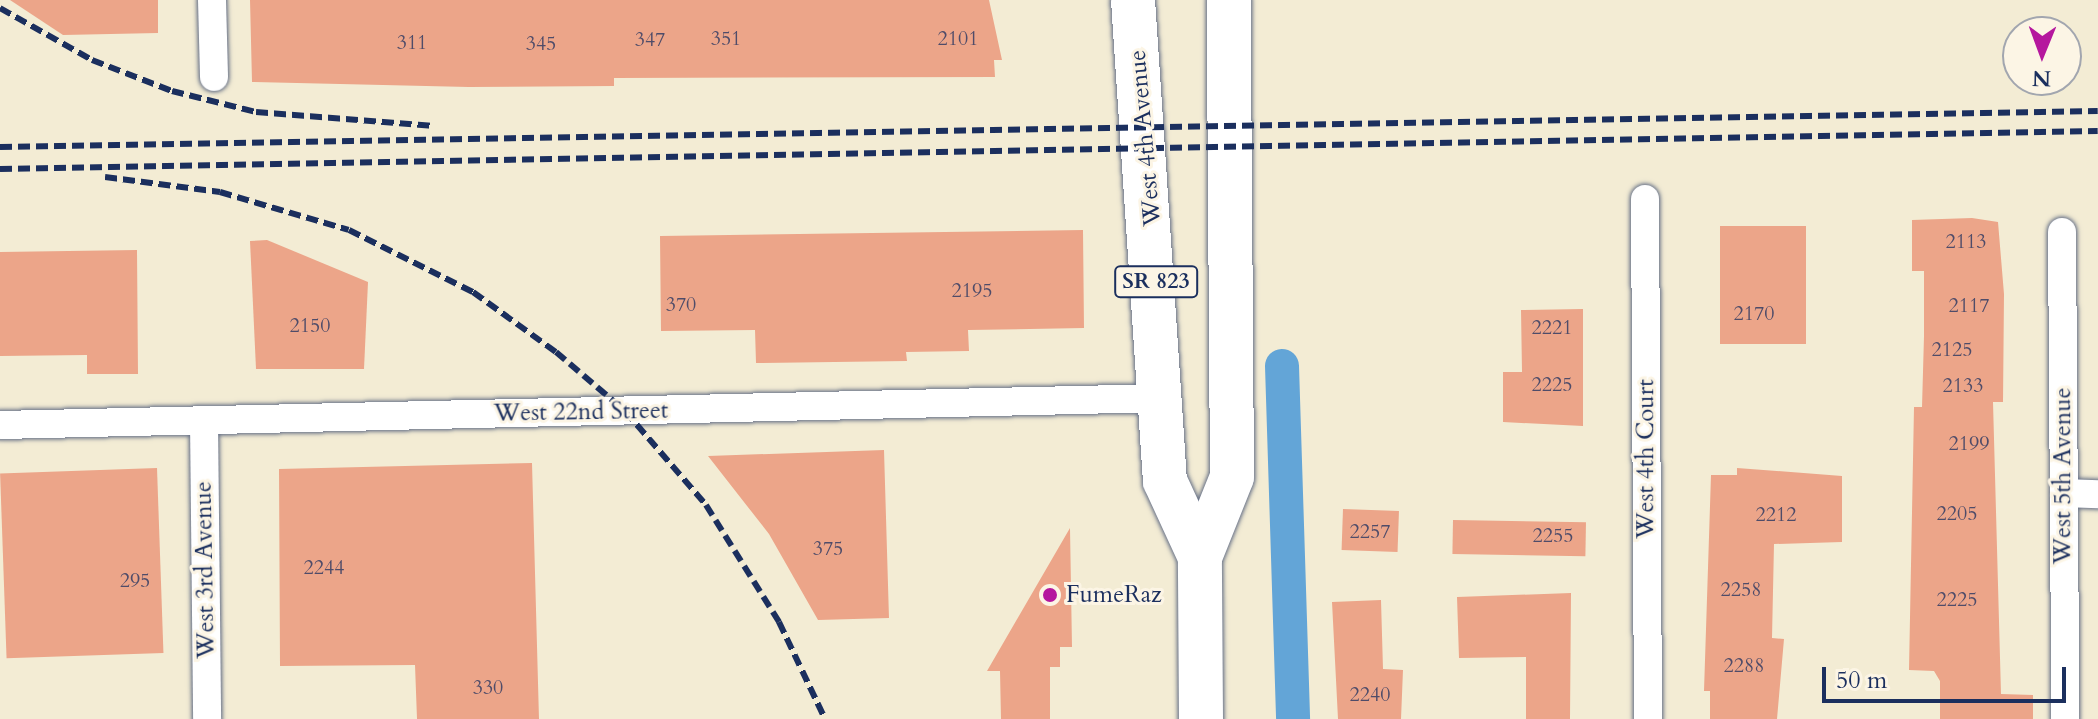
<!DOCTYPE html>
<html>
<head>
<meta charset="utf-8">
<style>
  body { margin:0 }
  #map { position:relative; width:2098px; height:719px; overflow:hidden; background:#f3ecd4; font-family:Cardo,serif }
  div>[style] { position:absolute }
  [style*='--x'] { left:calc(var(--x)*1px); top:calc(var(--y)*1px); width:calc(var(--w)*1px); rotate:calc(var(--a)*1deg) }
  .canal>* { height:34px; margin:-17px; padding:0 17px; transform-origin:17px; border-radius:17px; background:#63a5d7 }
  .building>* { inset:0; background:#eca589; transform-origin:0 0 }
  .roads { filter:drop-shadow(0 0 2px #677187) drop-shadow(0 0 2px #677187) }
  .minor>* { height:28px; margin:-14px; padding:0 14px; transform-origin:14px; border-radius:14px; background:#fff }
  .primary>* { height:44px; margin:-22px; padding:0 22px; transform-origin:22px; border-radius:22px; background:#fff }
  .rail>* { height:6px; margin-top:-3px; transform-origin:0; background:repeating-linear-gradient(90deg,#1b2f5e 0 12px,transparent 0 18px) }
  .dots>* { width:22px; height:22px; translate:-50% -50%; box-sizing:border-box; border:4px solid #fcf5e5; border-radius:50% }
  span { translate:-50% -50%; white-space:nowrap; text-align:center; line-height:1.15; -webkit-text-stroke:6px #fcf5e5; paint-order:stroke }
  .number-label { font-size:20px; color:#4f4c69 }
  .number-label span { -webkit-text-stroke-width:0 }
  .shield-label span { padding:2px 6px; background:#fcf5e5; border:2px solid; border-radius:6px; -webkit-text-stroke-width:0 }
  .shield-label { font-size:22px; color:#1b2f5e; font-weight:700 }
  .street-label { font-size:24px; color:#1b2f5e }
  .poi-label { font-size:24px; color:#1b2f5e }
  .left { translate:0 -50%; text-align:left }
  .north { position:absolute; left:2002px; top:16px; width:80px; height:80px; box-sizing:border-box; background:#fcf5e5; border:2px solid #a2a6af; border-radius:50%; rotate:181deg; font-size:22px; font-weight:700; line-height:32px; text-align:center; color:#1b2f5e }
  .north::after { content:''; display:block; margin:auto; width:28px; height:36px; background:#b5179e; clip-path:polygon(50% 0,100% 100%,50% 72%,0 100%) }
  .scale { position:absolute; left:1822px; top:667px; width:244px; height:36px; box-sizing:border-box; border:4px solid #1b2f5e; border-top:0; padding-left:10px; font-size:24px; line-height:28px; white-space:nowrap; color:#1b2f5e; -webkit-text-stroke:6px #fcf5e5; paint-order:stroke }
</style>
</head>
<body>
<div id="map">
  <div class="canal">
    <i style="--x:1282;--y:366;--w:353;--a:88.2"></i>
  </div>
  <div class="building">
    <i style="clip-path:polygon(10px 0,158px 0,158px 33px,63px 35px)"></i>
    <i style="clip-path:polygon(250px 0,989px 0,1002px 60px,994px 60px,995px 77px,614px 78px,614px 86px,469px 87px,252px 82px)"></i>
    <i style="clip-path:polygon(1972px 218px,1998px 222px,2004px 294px,2003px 402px,1993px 402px,2001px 694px,2033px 695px,2033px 719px,1940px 719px,1940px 681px,1934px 671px,1909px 670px,1914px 407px,1922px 407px,1924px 336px,1924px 271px,1912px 271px,1912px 220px)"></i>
    <i style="left:1720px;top:226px;width:86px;height:118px"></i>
    <i style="clip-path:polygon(1083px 230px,1084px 328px,968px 330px,969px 351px,906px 352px,907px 361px,756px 363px,755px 330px,661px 331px,660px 236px)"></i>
    <i style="clip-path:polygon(267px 240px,368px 282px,364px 369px,256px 369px,250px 241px)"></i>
    <i style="clip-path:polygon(137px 250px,138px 374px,87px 374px,87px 355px,0 356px,0 252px)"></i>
    <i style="clip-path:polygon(1583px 309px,1583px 426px,1503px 422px,1503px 372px,1522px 372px,1521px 310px)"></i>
    <i style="clip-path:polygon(884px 450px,889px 618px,818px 620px,769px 534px,708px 456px)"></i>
    <i style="clip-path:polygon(532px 463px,539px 719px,417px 719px,415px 665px,280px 666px,279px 469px)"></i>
    <i style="left:157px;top:468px;width:185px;height:157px;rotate:88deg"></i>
    <i style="clip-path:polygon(1737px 468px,1842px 476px,1842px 542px,1774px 544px,1772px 638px,1784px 639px,1777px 719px,1710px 719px,1710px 691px,1704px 691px,1711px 475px,1737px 475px)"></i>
    <i style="left:1343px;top:509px;width:56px;height:41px;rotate:2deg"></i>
    <i style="left:1453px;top:520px;width:133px;height:34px;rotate:1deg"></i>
    <i style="clip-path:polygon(1070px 528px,1072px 647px,1060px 647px,1060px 667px,1050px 667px,1050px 719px,1001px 719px,1000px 671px,987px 671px)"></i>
    <i style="clip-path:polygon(1571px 593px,1570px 719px,1526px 719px,1526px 657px,1459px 658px,1457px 597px)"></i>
    <i style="clip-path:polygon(1381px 600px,1383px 669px,1403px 670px,1401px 719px,1338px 719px,1332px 602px)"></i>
  </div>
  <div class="roads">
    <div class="minor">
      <i style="--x:212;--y:0;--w:77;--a:88.5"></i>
      <i style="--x:1645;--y:199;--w:520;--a:89.67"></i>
      <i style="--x:2062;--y:232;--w:487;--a:89.6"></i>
      <i style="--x:204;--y:421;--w:298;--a:89.4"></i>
      <i style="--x:0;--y:425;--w:1162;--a:-1.33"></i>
      <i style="--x:2064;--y:493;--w:34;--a:2"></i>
    </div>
    <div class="primary">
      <i style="--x:1133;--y:0;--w:482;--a:86.2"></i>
      <i style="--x:1165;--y:481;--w:84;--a:65.3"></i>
      <i style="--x:1201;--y:719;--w:162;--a:-90.4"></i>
      <i style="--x:1200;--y:557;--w:86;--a:-68.2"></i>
      <i style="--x:1232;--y:477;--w:477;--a:-90.4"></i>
    </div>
  </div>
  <div class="rail">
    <i style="--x:0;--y:8;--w:106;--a:29.5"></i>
    <i style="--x:92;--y:60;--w:86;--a:21.2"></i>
    <i style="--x:172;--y:91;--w:87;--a:14"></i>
    <i style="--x:256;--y:112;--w:179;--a:4.5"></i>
    <i style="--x:0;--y:147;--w:2098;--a:-0.98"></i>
    <i style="--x:0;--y:169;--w:2098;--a:-1.04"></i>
    <i style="--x:105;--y:177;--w:116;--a:7.4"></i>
    <i style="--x:220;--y:192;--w:134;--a:16.4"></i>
    <i style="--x:349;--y:230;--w:139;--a:26.6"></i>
    <i style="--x:473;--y:292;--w:102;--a:35.9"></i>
    <i style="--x:556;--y:352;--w:91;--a:40.5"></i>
    <i style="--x:625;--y:411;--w:124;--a:49.2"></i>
    <i style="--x:706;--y:505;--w:138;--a:58"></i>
    <i style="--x:779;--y:622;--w:107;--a:64.6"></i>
  </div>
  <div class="dots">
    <i style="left:1050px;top:595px;background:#b5179e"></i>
  </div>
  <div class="number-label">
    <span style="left:726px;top:38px">351</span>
    <span style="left:958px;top:38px">2101</span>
    <span style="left:650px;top:39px">347</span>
    <span style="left:412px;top:42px">311</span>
    <span style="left:541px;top:43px">345</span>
    <span style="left:1966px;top:241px">2113</span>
    <span style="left:972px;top:290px">2195</span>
    <span style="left:681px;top:304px">370</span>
    <span style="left:1969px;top:305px">2117</span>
    <span style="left:1754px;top:313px">2170</span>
    <span style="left:310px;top:325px">2150</span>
    <span style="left:1552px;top:327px">2221</span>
    <span style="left:1952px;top:349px">2125</span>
    <span style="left:1552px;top:384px">2225</span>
    <span style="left:1963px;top:385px">2133</span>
    <span style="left:1969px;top:443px">2199</span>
    <span style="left:1957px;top:513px">2205</span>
    <span style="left:1776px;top:514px">2212</span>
    <span style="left:1370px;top:531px">2257</span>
    <span style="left:1553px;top:535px">2255</span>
    <span style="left:828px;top:548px">375</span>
    <span style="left:324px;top:567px">2244</span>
    <span style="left:135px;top:580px">295</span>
    <span style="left:1741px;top:589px">2258</span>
    <span style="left:1957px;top:599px">2225</span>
    <span style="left:1744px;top:665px">2288</span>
    <span style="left:488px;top:687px">330</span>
    <span style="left:1370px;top:694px">2240</span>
  </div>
  <div class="shield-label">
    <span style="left:1156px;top:282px">SR 823</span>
  </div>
  <div class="street-label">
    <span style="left:1145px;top:138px;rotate:-95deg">West 4th Avenue</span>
    <span style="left:581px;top:412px;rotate:-1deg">West 22nd Street</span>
    <span style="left:1646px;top:459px;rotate:-90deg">West 4th Court</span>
    <span style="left:2063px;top:476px;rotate:-90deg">West 5th Avenue</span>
    <span style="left:205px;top:570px;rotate:-91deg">West 3rd Avenue</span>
  </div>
  <div class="poi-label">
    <span class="left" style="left:1066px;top:595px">FumeRaz</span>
  </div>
  <div class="north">N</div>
  <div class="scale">50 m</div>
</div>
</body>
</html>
